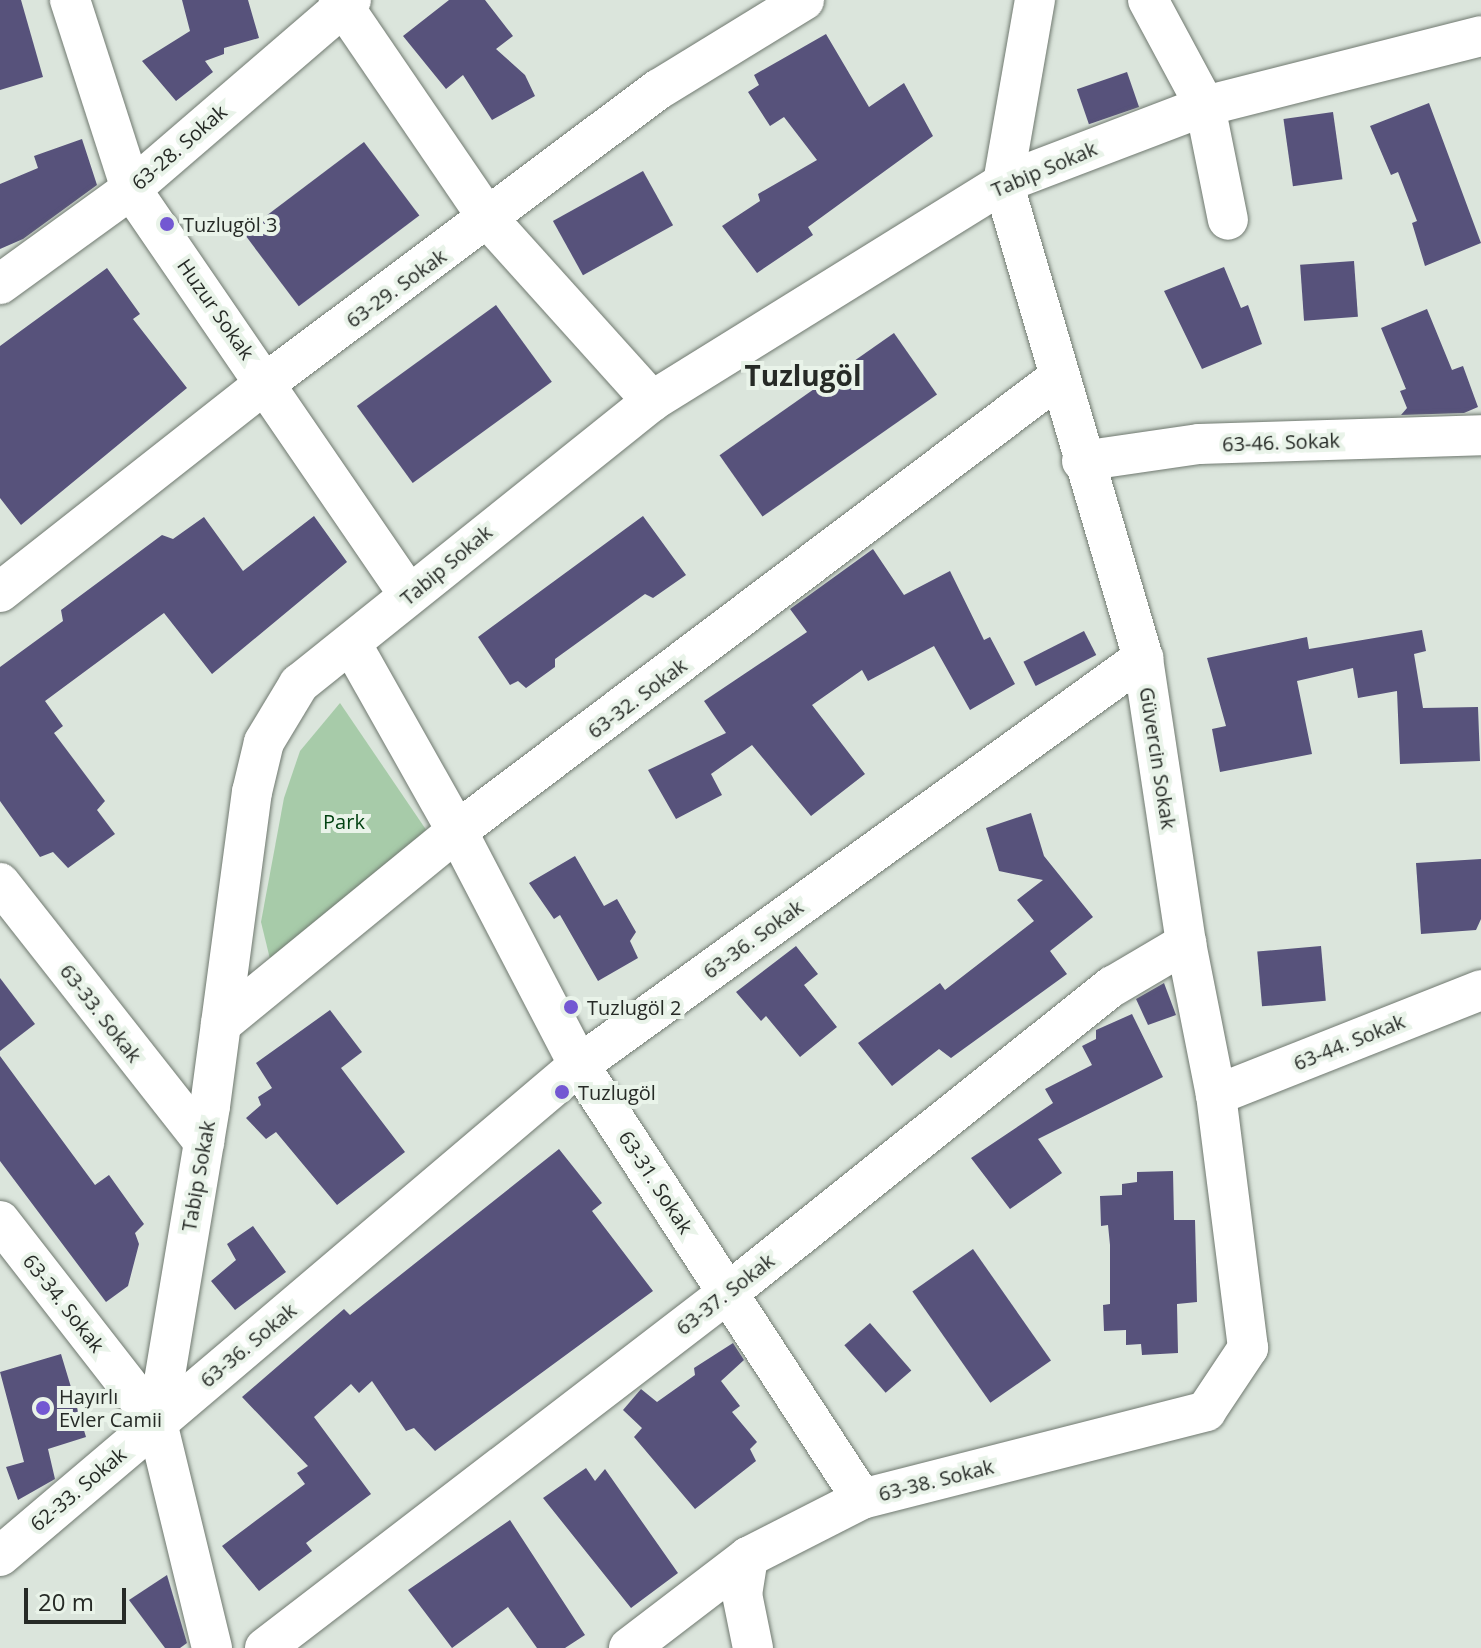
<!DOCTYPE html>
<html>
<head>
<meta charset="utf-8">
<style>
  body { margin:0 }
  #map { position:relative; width:1481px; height:1648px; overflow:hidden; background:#dbe5dc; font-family:"Open Sans",sans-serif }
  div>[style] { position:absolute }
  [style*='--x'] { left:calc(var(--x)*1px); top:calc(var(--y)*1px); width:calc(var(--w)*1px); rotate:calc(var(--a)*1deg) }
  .green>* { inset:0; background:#a7cba9 }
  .building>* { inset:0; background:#57527b; transform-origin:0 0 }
  .roads { filter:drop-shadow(0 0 2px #707970) drop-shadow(0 0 2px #707970) }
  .minor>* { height:40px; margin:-20px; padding:0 20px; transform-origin:20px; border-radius:20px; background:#fff }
  .dots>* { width:22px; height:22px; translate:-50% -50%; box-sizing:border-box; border:4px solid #e9f3e9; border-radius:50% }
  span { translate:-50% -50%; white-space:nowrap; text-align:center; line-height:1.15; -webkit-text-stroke:8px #e9f3e9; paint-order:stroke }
  .street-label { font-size:20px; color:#262a26 }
  .poi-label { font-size:20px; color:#262a26 }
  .left { translate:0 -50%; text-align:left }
  .park-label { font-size:20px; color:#024112 }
  .district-label { font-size:28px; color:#262a26; font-weight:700 }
  .scale { position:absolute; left:24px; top:1588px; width:102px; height:36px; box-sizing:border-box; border:4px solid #262a26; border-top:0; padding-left:10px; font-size:24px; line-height:28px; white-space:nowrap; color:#262a26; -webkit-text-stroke:6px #e9f3e9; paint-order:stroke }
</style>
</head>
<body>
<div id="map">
  <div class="green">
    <i style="clip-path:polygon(340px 703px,431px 837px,270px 959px,261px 922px,284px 798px,300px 751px)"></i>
  </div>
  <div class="building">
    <i style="clip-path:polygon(0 0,21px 0,43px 77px,0 90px)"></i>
    <i style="clip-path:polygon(182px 0,248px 0,259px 38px,224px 48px,224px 54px,205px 61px,213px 72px,176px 101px,142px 61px,190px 31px)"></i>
    <i style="clip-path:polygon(449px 0,485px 0,513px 36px,496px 49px,525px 75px,535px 96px,492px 120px,463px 75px,446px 89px,403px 36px)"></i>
    <i style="clip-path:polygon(826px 34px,869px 107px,904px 83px,933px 136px,808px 227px,813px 235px,757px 273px,722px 226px,760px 201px,758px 194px,817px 160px,784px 117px,770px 126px,748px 92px,759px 85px,754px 75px)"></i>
    <i style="left:1127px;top:72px;width:37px;height:53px;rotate:71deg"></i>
    <i style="clip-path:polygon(1429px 103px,1481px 243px,1425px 266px,1412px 223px,1417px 221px,1398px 172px,1391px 175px,1370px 126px)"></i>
    <i style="left:1333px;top:112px;width:68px;height:50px;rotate:82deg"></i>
    <i style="clip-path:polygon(82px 139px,97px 185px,23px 239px,0 249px,0 184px,38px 168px,34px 156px)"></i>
    <i style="left:364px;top:142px;width:92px;height:151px;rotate:53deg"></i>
    <i style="left:643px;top:171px;width:62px;height:103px;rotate:61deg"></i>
    <i style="left:1354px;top:261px;width:56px;height:54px;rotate:86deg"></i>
    <i style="clip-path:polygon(1224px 267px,1241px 308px,1248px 305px,1262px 344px,1202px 369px,1164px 291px)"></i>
    <i style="clip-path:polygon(107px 268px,140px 314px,133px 319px,187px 388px,21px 525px,0 498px,0 346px)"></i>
    <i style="left:496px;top:305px;width:95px;height:172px;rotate:54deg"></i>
    <i style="clip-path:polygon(1427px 309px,1452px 370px,1463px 366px,1478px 407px,1464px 413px,1401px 415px,1407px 408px,1400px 391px,1406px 389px,1381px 328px)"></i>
    <i style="left:894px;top:333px;width:75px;height:213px;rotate:55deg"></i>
    <i style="clip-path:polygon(314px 516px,347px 562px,212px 674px,164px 613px,45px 701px,63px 726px,54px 733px,105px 801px,97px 810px,115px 834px,68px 868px,53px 852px,40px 857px,0 801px,0 667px,63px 621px,61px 610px,162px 535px,173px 539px,204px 517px,243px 571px)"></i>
    <i style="clip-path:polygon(643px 516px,686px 575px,653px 598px,645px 594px,555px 659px,555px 667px,526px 688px,518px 681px,510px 685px,478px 637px)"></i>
    <i style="clip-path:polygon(873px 549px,904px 595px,950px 571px,984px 640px,990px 637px,1015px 684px,970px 710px,934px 646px,868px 681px,862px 670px,812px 705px,865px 774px,811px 816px,752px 745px,711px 774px,722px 795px,676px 819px,648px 770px,726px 733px,704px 701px,807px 632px,790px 609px)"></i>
    <i style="clip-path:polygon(1422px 630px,1426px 651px,1414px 654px,1423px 708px,1478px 707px,1480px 761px,1400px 764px,1397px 691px,1358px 698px,1353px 668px,1297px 681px,1312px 754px,1220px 772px,1212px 729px,1226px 726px,1207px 658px,1307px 637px,1309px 649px)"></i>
    <i style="left:1084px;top:631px;width:27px;height:68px;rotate:63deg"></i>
    <i style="clip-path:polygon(1031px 813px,1044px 856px,1093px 917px,1050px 951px,1067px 974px,951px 1058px,939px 1049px,892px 1086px,858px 1043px,940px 983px,945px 990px,1034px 921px,1017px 900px,1043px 880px,999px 871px,986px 828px)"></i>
    <i style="clip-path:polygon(575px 856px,604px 906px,617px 899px,636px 932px,630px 941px,638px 958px,598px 981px,560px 915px,554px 919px,529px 883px)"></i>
    <i style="clip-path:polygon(1481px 859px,1481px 919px,1476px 930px,1421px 934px,1416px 863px)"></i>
    <i style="clip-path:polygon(796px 946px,818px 974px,804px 985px,837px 1027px,800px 1057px,766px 1016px,761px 1021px,736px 992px)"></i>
    <i style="left:1321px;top:946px;width:55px;height:64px;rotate:85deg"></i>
    <i style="clip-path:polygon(0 978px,35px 1024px,0 1051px)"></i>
    <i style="clip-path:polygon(1164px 983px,1176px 1015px,1148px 1025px,1136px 999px)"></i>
    <i style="clip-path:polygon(330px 1010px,362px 1052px,341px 1068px,405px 1152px,337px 1205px,276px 1132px,266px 1139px,246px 1118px,261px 1105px,258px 1097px,272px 1088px,256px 1063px)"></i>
    <i style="clip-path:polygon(1132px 1014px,1163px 1077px,1038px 1139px,1062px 1173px,1010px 1209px,971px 1158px,1053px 1103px,1045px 1089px,1092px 1065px,1082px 1046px,1096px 1039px,1096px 1030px)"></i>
    <i style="clip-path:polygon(0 1056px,95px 1185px,109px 1175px,144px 1224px,135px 1233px,139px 1244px,128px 1286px,106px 1302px,0 1161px)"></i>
    <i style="clip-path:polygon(559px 1149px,602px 1203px,592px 1211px,653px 1291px,435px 1451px,414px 1428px,406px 1431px,372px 1381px,359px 1393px,351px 1384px,314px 1417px,371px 1494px,306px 1543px,312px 1551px,259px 1591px,222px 1546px,305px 1484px,297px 1473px,308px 1466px,242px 1397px,344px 1309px,350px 1315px)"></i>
    <i style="clip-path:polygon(1173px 1171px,1174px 1220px,1195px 1220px,1197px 1302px,1177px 1304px,1178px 1353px,1142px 1355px,1141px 1344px,1126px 1345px,1126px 1330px,1104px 1331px,1103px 1305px,1110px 1304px,1110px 1245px,1108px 1225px,1101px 1226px,1100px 1196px,1122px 1195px,1122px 1184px,1137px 1182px,1137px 1172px)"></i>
    <i style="clip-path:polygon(253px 1226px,286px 1272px,235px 1310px,211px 1281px,236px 1260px,227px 1244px)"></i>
    <i style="left:973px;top:1249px;width:136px;height:74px;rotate:55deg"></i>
    <i style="left:870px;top:1323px;width:63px;height:34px;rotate:49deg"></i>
    <i style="clip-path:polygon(733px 1343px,744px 1360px,721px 1381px,740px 1406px,732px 1412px,757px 1442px,750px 1449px,756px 1461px,695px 1509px,634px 1437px,642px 1428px,623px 1410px,641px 1389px,657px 1402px,695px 1375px,694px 1368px)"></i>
    <i style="clip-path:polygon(61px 1354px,86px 1437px,48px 1449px,55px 1479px,18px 1500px,6px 1467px,24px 1462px,0 1372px)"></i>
    <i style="clip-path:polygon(586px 1468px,595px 1481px,605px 1469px,678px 1573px,631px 1608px,543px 1498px)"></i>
    <i style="clip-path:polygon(510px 1520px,585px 1635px,565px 1648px,537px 1648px,508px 1607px,452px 1648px,408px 1590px)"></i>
    <i style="clip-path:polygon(167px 1575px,187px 1643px,180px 1648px,165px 1648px,129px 1600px)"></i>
  </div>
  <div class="roads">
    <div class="minor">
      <i style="--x:70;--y:0;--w:199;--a:72.1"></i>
      <i style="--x:131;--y:189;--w:492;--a:55.6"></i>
      <i style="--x:339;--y:0;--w:266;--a:55.7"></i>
      <i style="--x:489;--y:220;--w:244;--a:48"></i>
      <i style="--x:1148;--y:0;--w:120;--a:61.7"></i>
      <i style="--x:1205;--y:106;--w:116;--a:78.6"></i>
      <i style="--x:0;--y:284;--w:162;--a:-35.9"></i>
      <i style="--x:131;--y:189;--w:290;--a:-40.7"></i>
      <i style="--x:1082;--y:461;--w:118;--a:-8.3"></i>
      <i style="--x:1199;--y:444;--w:282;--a:-1.8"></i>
      <i style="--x:0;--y:592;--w:340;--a:-38.2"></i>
      <i style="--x:267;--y:382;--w:489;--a:-36.8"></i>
      <i style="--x:659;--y:89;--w:170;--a:-31.5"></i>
      <i style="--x:352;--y:645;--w:214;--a:60.6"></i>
      <i style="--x:457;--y:831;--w:264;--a:62.5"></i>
      <i style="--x:579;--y:1065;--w:518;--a:56.89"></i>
      <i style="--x:0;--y:883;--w:330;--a:51.8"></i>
      <i style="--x:221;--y:1024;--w:305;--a:-39.3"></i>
      <i style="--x:457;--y:831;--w:753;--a:-37.01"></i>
      <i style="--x:1216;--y:1095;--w:285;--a:-21.6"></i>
      <i style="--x:0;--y:1221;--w:256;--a:52.1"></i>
      <i style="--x:0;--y:1556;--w:759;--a:-40.3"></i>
      <i style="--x:579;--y:1065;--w:696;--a:-35.82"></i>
      <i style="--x:748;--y:1557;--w:37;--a:99"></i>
      <i style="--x:742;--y:1594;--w:55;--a:78.5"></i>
      <i style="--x:212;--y:1648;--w:232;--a:-103.7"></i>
      <i style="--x:157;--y:1423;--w:321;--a:-80.5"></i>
      <i style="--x:210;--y:1106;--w:317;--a:-82.4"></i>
      <i style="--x:252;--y:792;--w:51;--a:-76.5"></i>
      <i style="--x:264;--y:742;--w:68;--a:-58.9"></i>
      <i style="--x:299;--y:684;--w:452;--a:-38.7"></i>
      <i style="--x:652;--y:401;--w:413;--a:-31.8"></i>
      <i style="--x:1003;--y:183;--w:216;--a:-20.9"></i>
      <i style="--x:1205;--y:106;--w:285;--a:-14.2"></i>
      <i style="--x:265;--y:1648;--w:585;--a:-37.5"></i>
      <i style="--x:729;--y:1292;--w:491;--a:-38.6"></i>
      <i style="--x:1113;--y:986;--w:85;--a:-30.5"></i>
      <i style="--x:629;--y:1648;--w:150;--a:-37.4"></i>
      <i style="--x:748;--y:1557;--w:128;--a:-27"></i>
      <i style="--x:862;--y:1499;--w:355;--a:-14.3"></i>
      <i style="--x:1206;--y:1411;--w:76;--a:-56.3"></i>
      <i style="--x:1248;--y:1348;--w:255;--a:-97.2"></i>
      <i style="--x:1216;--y:1095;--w:155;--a:-101.2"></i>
      <i style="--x:1186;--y:943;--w:288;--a:-98.6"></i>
      <i style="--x:1143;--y:658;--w:495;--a:-106.4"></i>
      <i style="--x:1003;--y:183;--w:186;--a:-80.1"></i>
    </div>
  </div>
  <div class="dots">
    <i style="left:167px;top:224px;background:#7358d2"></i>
    <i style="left:571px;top:1007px;background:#7358d2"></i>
    <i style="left:562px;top:1092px;background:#7358d2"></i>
    <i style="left:43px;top:1408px;background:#7358d2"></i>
  </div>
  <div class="street-label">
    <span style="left:179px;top:147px;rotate:-41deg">63-28. Sokak</span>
    <span style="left:1044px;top:169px;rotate:-23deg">Tabip Sokak</span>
    <span style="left:396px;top:288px;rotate:-36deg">63-29. Sokak</span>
    <span style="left:216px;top:309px;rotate:55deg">Huzur Sokak</span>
    <span style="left:1281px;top:442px;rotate:-2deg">63-46. Sokak</span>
    <span style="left:446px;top:565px;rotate:-40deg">Tabip Sokak</span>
    <span style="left:637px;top:698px;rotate:-37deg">63-32. Sokak</span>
    <span style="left:1158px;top:758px;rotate:81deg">Güvercin Sokak</span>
    <span style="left:753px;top:939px;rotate:-36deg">63-36. Sokak</span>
    <span style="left:101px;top:1013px;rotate:52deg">63-33. Sokak</span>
    <span style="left:1349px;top:1042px;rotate:-22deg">63-44. Sokak</span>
    <span style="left:198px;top:1176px;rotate:-80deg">Tabip Sokak</span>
    <span style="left:656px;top:1182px;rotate:57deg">63-31. Sokak</span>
    <span style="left:725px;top:1294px;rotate:-38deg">63-37. Sokak</span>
    <span style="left:64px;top:1303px;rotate:52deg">63-34. Sokak</span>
    <span style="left:248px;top:1345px;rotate:-40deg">63-36. Sokak</span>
    <span style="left:936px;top:1480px;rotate:-14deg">63-38. Sokak</span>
    <span style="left:78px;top:1489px;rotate:-40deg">62-33. Sokak</span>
  </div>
  <div class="poi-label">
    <span class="left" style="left:183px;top:224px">Tuzlugöl 3</span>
    <span class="left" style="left:587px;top:1007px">Tuzlugöl 2</span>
    <span class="left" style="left:578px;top:1092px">Tuzlugöl</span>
    <span class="left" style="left:59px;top:1408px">Hayırlı<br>Evler Camii</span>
  </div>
  <div class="park-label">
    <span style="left:344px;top:821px">Park</span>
  </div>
  <div class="district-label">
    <span style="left:803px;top:375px">Tuzlugöl</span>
  </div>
  <div class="scale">20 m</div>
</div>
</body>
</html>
